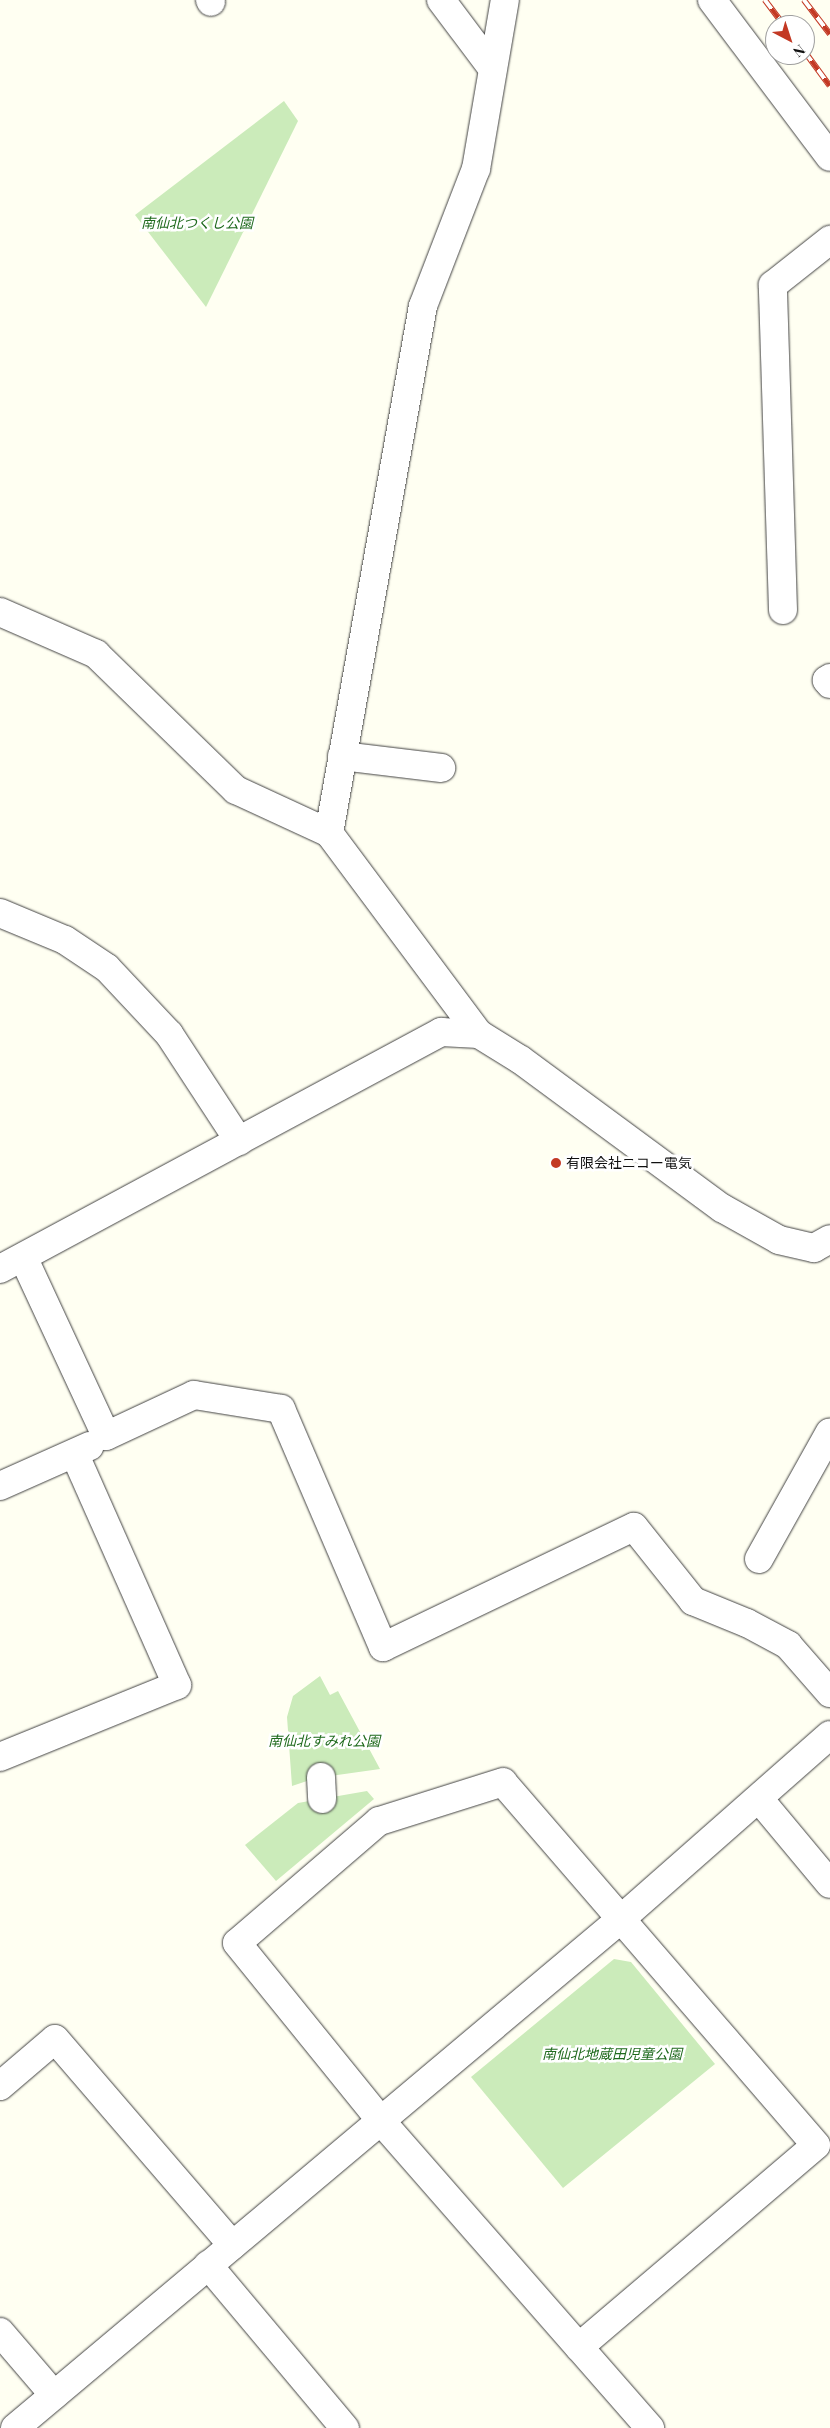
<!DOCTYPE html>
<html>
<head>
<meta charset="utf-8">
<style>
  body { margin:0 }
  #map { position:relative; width:830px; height:2428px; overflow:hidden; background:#fffff2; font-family:"Playfair Display","Noto Sans JP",serif }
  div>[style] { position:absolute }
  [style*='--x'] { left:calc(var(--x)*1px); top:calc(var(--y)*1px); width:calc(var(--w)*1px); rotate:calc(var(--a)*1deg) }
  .green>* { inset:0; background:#cbebba }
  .roads { filter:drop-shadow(0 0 1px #434343) drop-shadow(0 0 1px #434343) }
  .minor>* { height:28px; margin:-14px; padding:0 14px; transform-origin:14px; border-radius:14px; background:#fff }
  .rail>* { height:5.5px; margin-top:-2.75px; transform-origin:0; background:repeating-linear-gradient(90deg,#fff 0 11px,#c33924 0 22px); box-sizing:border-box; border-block:1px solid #c33924 }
  .dots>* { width:14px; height:14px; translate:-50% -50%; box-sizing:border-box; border:2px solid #fff; border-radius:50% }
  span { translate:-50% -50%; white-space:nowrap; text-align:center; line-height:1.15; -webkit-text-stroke:5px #fff; paint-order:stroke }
  .park-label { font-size:14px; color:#1f6a1d; font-style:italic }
  .poi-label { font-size:14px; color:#101010 }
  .left { translate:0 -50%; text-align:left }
  .north { position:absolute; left:765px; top:15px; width:50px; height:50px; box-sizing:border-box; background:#fff; border:1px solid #9f9f9f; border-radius:50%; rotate:140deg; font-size:14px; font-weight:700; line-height:20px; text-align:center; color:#101010 }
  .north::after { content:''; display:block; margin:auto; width:18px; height:22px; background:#c33924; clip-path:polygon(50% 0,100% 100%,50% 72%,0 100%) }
</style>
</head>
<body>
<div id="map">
  <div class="green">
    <i style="clip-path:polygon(284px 101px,298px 121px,206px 307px,135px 215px)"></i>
    <i style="clip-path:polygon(320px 1676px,330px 1695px,338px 1691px,380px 1769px,316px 1778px,292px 1786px,287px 1717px,293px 1696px)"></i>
    <i style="clip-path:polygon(367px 1791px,374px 1799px,276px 1881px,245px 1845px,298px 1803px)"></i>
    <i style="clip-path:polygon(614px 1959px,631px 1962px,715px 2064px,563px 2188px,471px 2077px)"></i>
  </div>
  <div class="roads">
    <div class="minor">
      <i style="--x:210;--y:0;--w:2;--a:63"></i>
      <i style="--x:441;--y:0;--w:85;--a:53.1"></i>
      <i style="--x:712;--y:0;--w:196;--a:53.1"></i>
      <i style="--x:783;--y:610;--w:325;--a:-91.8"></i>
      <i style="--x:773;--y:285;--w:73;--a:-38.3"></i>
      <i style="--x:0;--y:612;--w:105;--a:23.6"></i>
      <i style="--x:96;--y:654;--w:195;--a:44.2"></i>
      <i style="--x:236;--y:790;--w:102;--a:24.8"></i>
      <i style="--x:329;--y:833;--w:251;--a:53.3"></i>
      <i style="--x:830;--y:678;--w:4;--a:146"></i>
      <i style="--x:827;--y:680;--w:5;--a:53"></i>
      <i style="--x:342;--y:756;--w:100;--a:6.9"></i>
      <i style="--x:329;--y:833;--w:535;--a:-79.89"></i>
      <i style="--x:423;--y:306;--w:147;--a:-68.9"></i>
      <i style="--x:476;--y:169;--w:171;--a:-80.3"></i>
      <i style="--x:0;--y:913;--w:70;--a:22.6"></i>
      <i style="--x:65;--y:940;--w:50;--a:33.7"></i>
      <i style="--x:107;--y:968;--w:91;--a:46.8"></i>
      <i style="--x:169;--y:1034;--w:128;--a:56.8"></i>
      <i style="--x:24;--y:1259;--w:195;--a:65.1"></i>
      <i style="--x:106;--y:1436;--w:97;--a:-25"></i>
      <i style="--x:194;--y:1395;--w:88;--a:9.1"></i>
      <i style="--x:281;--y:1409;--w:259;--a:66.8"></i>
      <i style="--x:383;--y:1647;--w:278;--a:-25.6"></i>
      <i style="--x:634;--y:1527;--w:95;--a:51.4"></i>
      <i style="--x:693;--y:1601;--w:58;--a:22.2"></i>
      <i style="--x:747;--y:1623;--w:47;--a:28.2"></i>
      <i style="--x:788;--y:1645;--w:64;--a:48.8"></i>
      <i style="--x:0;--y:1269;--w:501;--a:-28.25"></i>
      <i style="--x:441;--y:1032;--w:38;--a:3"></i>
      <i style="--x:479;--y:1034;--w:49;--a:31.8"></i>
      <i style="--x:521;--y:1060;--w:250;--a:36.4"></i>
      <i style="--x:722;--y:1208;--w:65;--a:29.3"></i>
      <i style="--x:779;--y:1240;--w:36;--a:13"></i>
      <i style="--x:814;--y:1248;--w:18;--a:-29"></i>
      <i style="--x:0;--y:1486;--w:98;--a:-24"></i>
      <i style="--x:759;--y:1559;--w:145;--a:-60.8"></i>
      <i style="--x:0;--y:1757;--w:191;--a:-22.1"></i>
      <i style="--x:177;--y:1685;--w:252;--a:-113.9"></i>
      <i style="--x:321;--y:1777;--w:22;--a:87"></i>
      <i style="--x:760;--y:1800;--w:109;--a:50.2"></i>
      <i style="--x:0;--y:2086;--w:72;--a:-40.5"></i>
      <i style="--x:55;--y:2039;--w:272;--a:49.3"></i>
      <i style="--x:208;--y:2265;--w:213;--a:50"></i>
      <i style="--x:0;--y:2332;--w:83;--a:49.4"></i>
      <i style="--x:579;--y:2347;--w:311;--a:-40.4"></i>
      <i style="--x:816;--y:2145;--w:479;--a:-130.8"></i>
      <i style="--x:503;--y:1782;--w:130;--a:162.5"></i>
      <i style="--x:379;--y:1821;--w:187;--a:139.3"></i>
      <i style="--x:237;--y:1943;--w:229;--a:51"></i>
      <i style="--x:381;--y:2121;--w:300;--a:48.8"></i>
      <i style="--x:579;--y:2347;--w:108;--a:48.8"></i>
      <i style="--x:15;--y:2428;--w:791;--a:-40.03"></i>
      <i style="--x:621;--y:1919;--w:278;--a:-41.4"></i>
    </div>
  </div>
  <div class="rail">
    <i style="--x:765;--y:0;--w:31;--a:53"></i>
    <i style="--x:804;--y:0;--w:43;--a:52.6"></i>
    <i style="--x:805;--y:52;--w:42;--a:53.7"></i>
  </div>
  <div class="dots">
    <i style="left:556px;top:1163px;background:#c33924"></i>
  </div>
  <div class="park-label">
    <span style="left:197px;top:223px">南仙北つくし公園</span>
    <span style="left:324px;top:1741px">南仙北すみれ公園</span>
    <span style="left:612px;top:2054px">南仙北地蔵田児童公園</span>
  </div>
  <div class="poi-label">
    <span class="left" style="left:566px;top:1163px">有限会社ニコー電気</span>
  </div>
  <div class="north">N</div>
</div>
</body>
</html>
